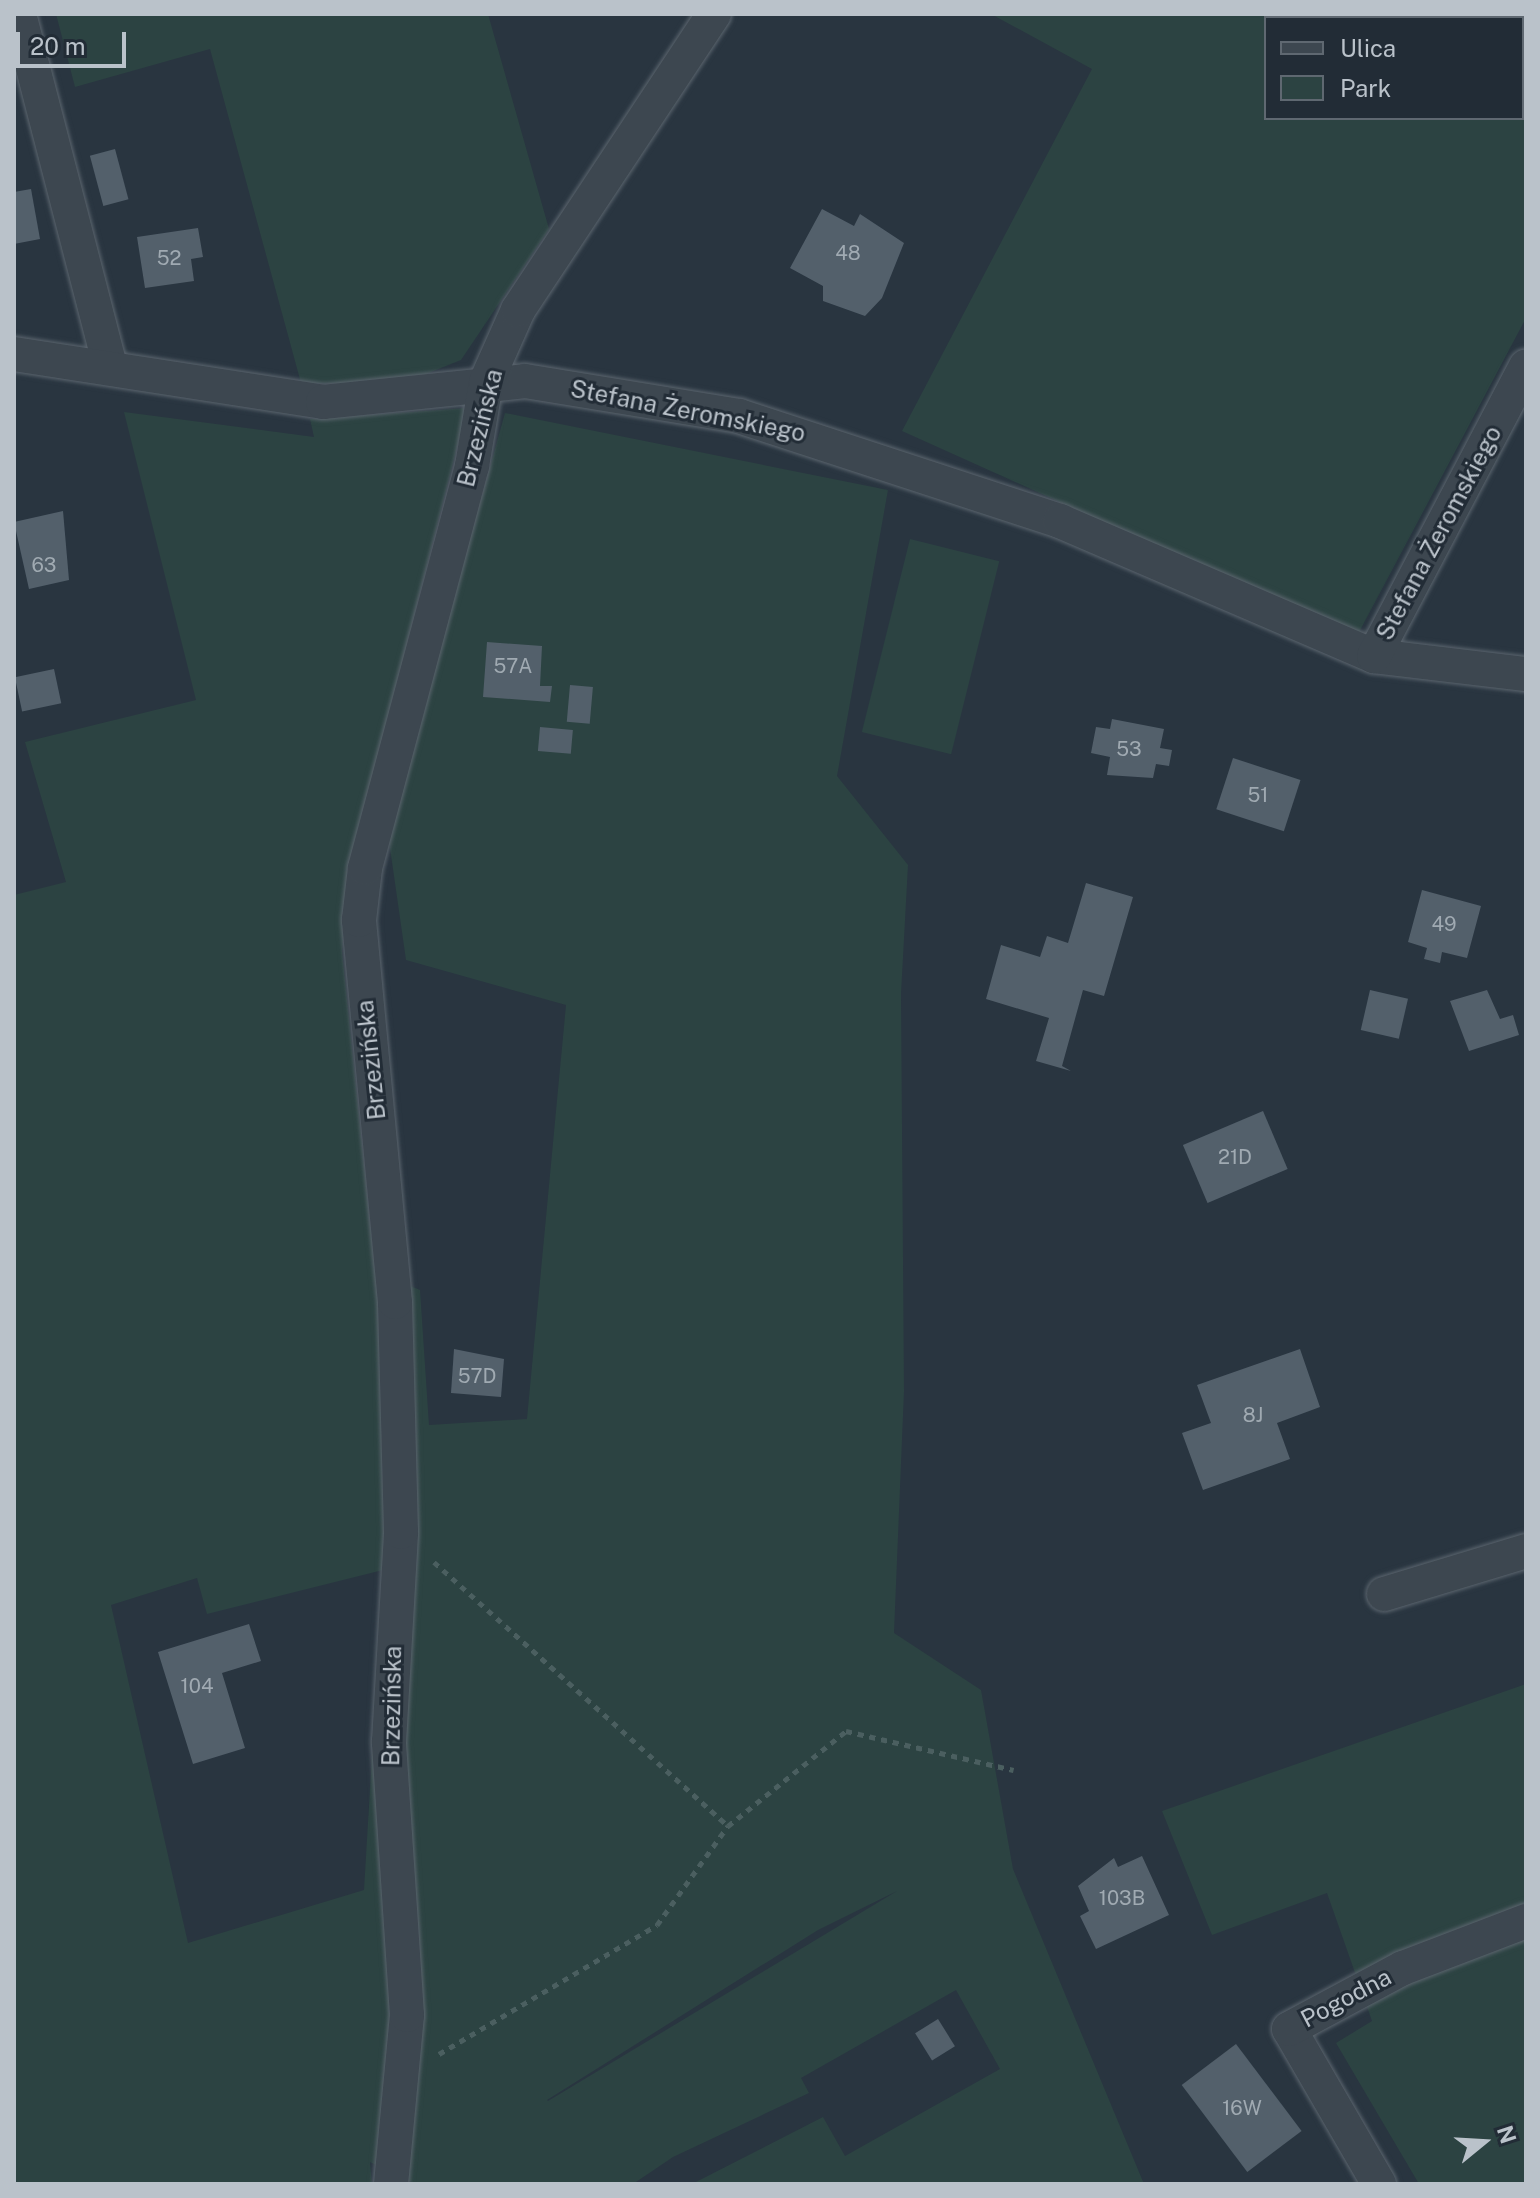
<!DOCTYPE html>
<html>
<head>
<meta charset="utf-8">
<style>
  body { margin:0 }
  #map { position:relative; width:1540px; height:2198px; overflow:hidden; background:#293540; font-family:"Public Sans",sans-serif }
  div>[style] { position:absolute }
  [style*='--x'] { left:calc(var(--x)*1px); top:calc(var(--y)*1px); width:calc(var(--w)*1px); rotate:calc(var(--a)*1deg) }
  .green>* { inset:0; background:#2c4342; transform-origin:0 0 }
  .building>* { inset:0; background:#53606b; transform-origin:0 0 }
  .path>* { height:5px; margin-top:-2.5px; transform-origin:0; background:repeating-linear-gradient(90deg,#4b5f60 0 6px,transparent 0 12px) }
  .roads { filter:drop-shadow(0 0 2px #5b656e) drop-shadow(0 0 2px #5b656e) }
  .minor>* { height:34px; margin:-17px; padding:0 17px; transform-origin:17px; border-radius:17px; background:#3d4750 }
  span { translate:-50% -50%; white-space:nowrap; text-align:center; line-height:1.15; -webkit-text-stroke:6px #222c36; paint-order:stroke }
  .number-label { font-size:20px; color:#a0aab2 }
  .number-label span { -webkit-text-stroke-width:0 }
  .street-label { font-size:24px; color:#bac2ca }
  .frame { position:absolute; inset:0; border:16px solid #bac2ca; pointer-events:none }
  .legend { position:absolute; left:1264px; top:16px; width:260px; height:104px; box-sizing:border-box; background:#222c36; border:2px solid #5f6871; margin:0; padding:10px 14px; list-style:none; font-size:24px; color:#bac2ca }
  .legend li { display:flex; align-items:center; gap:16px; height:40px }
  .legend b { width:40px; border:2px solid #5f6871 }
  .north { position:absolute; left:1444px; top:2102px; width:80px; height:80px; -webkit-text-stroke:6px #222c36; paint-order:stroke; rotate:72deg; font-size:22px; font-weight:700; line-height:32px; text-align:center; color:#bac2ca }
  .north::after { content:''; display:block; margin:auto; width:28px; height:36px; background:#bac2ca; clip-path:polygon(50% 0,100% 100%,50% 72%,0 100%) }
  .scale { position:absolute; left:16px; top:32px; width:110px; height:36px; box-sizing:border-box; border:4px solid #bac2ca; border-top:0; padding-left:10px; font-size:24px; line-height:28px; white-space:nowrap; color:#bac2ca; -webkit-text-stroke:6px #222c36; paint-order:stroke }
</style>
</head>
<body>
<div id="map">
  <div class="green">
    <i style="clip-path:polygon(56px 14px,488px 14px,549px 229px,461px 360px,401px 384px,301px 383px,210px 49px,75px 87px)"></i>
    <i style="clip-path:polygon(evenodd,991px 14px,1526px 14px,1526px 318px,1357px 636px,902px 431px,1092px 69px,991px 14px,1266px 18px,1522px 18px,1522px 118px,1266px 118px,1266px 18px)"></i>
    <i style="clip-path:polygon(evenodd,467px 408px,350px 866px,342px 951px,375px 1271px,420px 1290px,429px 1425px,527px 1419px,566px 1005px,406px 960px,388px 834px,505px 413px,888px 490px,837px 776px,908px 865px,901px 994px,904px 1391px,894px 1633px,981px 1690px,1013px 1869px,1144px 2184px,692px 2184px,823px 2117px,845px 2156px,1000px 2069px,956px 1990px,801px 2078px,809px 2093px,673px 2157px,633px 2184px,416px 2184px,370px 2162px,372px 2184px,14px 2184px,14px 895px,66px 882px,25px 742px,196px 700px,124px 412px,314px 437px,310px 419px,467px 408px,383px 1570px,364px 1890px,188px 1943px,111px 1605px,197px 1578px,207px 1614px,383px 1570px,467px 408px,897px 1891px,548px 2101px,547px 2100px,818px 1930px,897px 1891px)"></i>
    <i style="left:910px;top:539px;width:92px;height:199px;rotate:14deg"></i>
    <i style="clip-path:polygon(1526px 1684px,1526px 2184px,1419px 2184px,1336px 2043px,1372px 2021px,1327px 1893px,1212px 1935px,1162px 1811px)"></i>
  </div>
  <div class="building">
    <i style="left:115px;top:149px;width:52px;height:26px;rotate:75deg"></i>
    <i style="clip-path:polygon(31px 189px,40px 239px,14px 244px,14px 192px)"></i>
    <i style="clip-path:polygon(822px 209px,854px 226px,860px 214px,904px 243px,882px 298px,865px 316px,823px 301px,823px 286px,790px 268px)"></i>
    <i style="clip-path:polygon(198px 228px,203px 257px,191px 259px,194px 281px,145px 288px,137px 237px)"></i>
    <i style="clip-path:polygon(63px 511px,69px 580px,29px 589px,14px 522px)"></i>
    <i style="clip-path:polygon(487px 642px,542px 646px,540px 686px,552px 686px,550px 702px,483px 697px)"></i>
    <i style="left:54px;top:669px;width:35px;height:40px;rotate:78deg"></i>
    <i style="left:570px;top:685px;width:23px;height:37px;rotate:5deg"></i>
    <i style="clip-path:polygon(1112px 719px,1164px 729px,1160px 748px,1172px 750px,1169px 766px,1156px 764px,1153px 778px,1107px 775px,1110px 757px,1091px 753px,1096px 727px,1110px 729px)"></i>
    <i style="left:540px;top:727px;width:33px;height:24px;rotate:5deg"></i>
    <i style="left:1233px;top:758px;width:71px;height:54px;rotate:18deg"></i>
    <i style="clip-path:polygon(1086px 883px,1133px 897px,1104px 996px,1083px 990px,1062px 1066px,1071px 1071px,1036px 1061px,1049px 1018px,986px 999px,1001px 945px,1040px 957px,1047px 936px,1068px 943px)"></i>
    <i style="clip-path:polygon(1422px 890px,1481px 906px,1467px 958px,1442px 952px,1440px 963px,1424px 959px,1427px 948px,1408px 942px)"></i>
    <i style="left:1370px;top:990px;width:39px;height:41px;rotate:13deg"></i>
    <i style="clip-path:polygon(1487px 990px,1500px 1019px,1513px 1015px,1519px 1035px,1469px 1051px,1450px 1001px)"></i>
    <i style="left:1263px;top:1111px;width:63px;height:87px;rotate:67deg"></i>
    <i style="clip-path:polygon(454px 1349px,504px 1359px,501px 1397px,451px 1393px)"></i>
    <i style="clip-path:polygon(1300px 1349px,1320px 1407px,1277px 1423px,1290px 1459px,1203px 1490px,1182px 1433px,1211px 1423px,1197px 1385px)"></i>
    <i style="clip-path:polygon(249px 1624px,261px 1661px,222px 1673px,245px 1748px,193px 1764px,158px 1652px)"></i>
    <i style="clip-path:polygon(1142px 1856px,1169px 1915px,1096px 1949px,1080px 1916px,1089px 1911px,1078px 1886px,1114px 1858px,1118px 1867px)"></i>
    <i style="left:938px;top:2019px;width:32px;height:27px;rotate:58deg"></i>
    <i style="left:1236px;top:2044px;width:109px;height:68px;rotate:53deg"></i>
  </div>
  <div class="path">
    <i style="--x:434;--y:1562;--w:395;--a:41.9"></i>
    <i style="--x:728;--y:1826;--w:151;--a:-38.8"></i>
    <i style="--x:846;--y:1731;--w:172;--a:13.1"></i>
    <i style="--x:439;--y:2054;--w:253;--a:-30.6"></i>
    <i style="--x:657;--y:1925;--w:122;--a:-54.4"></i>
  </div>
  <div class="roads">
    <div class="minor">
      <i style="--x:19;--y:14;--w:363;--a:75.5"></i>
      <i style="--x:14;--y:354;--w:313;--a:8.8"></i>
      <i style="--x:323;--y:402;--w:203;--a:-5.9"></i>
      <i style="--x:525;--y:381;--w:217;--a:9.3"></i>
      <i style="--x:739;--y:416;--w:338;--a:18.1"></i>
      <i style="--x:1060;--y:521;--w:342;--a:23.3"></i>
      <i style="--x:1374;--y:656;--w:153;--a:6.8"></i>
      <i style="--x:1374;--y:656;--w:327;--a:-62.3"></i>
      <i style="--x:1384;--y:1594;--w:148;--a:-16.8"></i>
      <i style="--x:391;--y:2184;--w:170;--a:-84.6"></i>
      <i style="--x:407;--y:2015;--w:274;--a:-93.8"></i>
      <i style="--x:389;--y:1742;--w:210;--a:-86.7"></i>
      <i style="--x:401;--y:1532;--w:230;--a:-91.5"></i>
      <i style="--x:395;--y:1302;--w:384;--a:-95.4"></i>
      <i style="--x:359;--y:920;--w:52;--a:-83.4"></i>
      <i style="--x:365;--y:868;--w:416;--a:-75.1"></i>
      <i style="--x:472;--y:466;--w:85;--a:-80.5"></i>
      <i style="--x:486;--y:382;--w:79;--a:-66"></i>
      <i style="--x:518;--y:310;--w:355;--a:-56.5"></i>
      <i style="--x:1379;--y:2184;--w:179;--a:-120.1"></i>
      <i style="--x:1289;--y:2029;--w:129;--a:-28.2"></i>
      <i style="--x:1403;--y:1968;--w:132;--a:-20.9"></i>
    </div>
  </div>
  <div class="number-label">
    <span style="left:848px;top:253px">48</span>
    <span style="left:169px;top:258px">52</span>
    <span style="left:44px;top:565px">63</span>
    <span style="left:513px;top:666px">57A</span>
    <span style="left:1129px;top:749px">53</span>
    <span style="left:1258px;top:795px">51</span>
    <span style="left:1444px;top:924px">49</span>
    <span style="left:1235px;top:1157px">21D</span>
    <span style="left:477px;top:1376px">57D</span>
    <span style="left:1253px;top:1415px">8J</span>
    <span style="left:197px;top:1686px">104</span>
    <span style="left:1122px;top:1898px">103B</span>
    <span style="left:1242px;top:2108px">16W</span>
  </div>
  <div class="street-label">
    <span style="left:688px;top:411px;rotate:11deg">Stefana Żeromskiego</span>
    <span style="left:480px;top:428px;rotate:-76deg">Brzezińska</span>
    <span style="left:1439px;top:533px;rotate:-62deg">Stefana Żeromskiego</span>
    <span style="left:371px;top:1060px;rotate:-96deg">Brzezińska</span>
    <span style="left:392px;top:1706px;rotate:-89deg">Brzezińska</span>
    <span style="left:1346px;top:1998px;rotate:-28deg">Pogodna</span>
  </div>
  <div class="frame"></div>
  <ul class="legend">
  <li><b style="height:10px;background:#3d4750"></b>Ulica</li>
  <li><b style="height:22px;background:#2c4342"></b>Park</li>
  </ul>
  <div class="north">N</div>
  <div class="scale">20 m</div>
</div>
</body>
</html>
